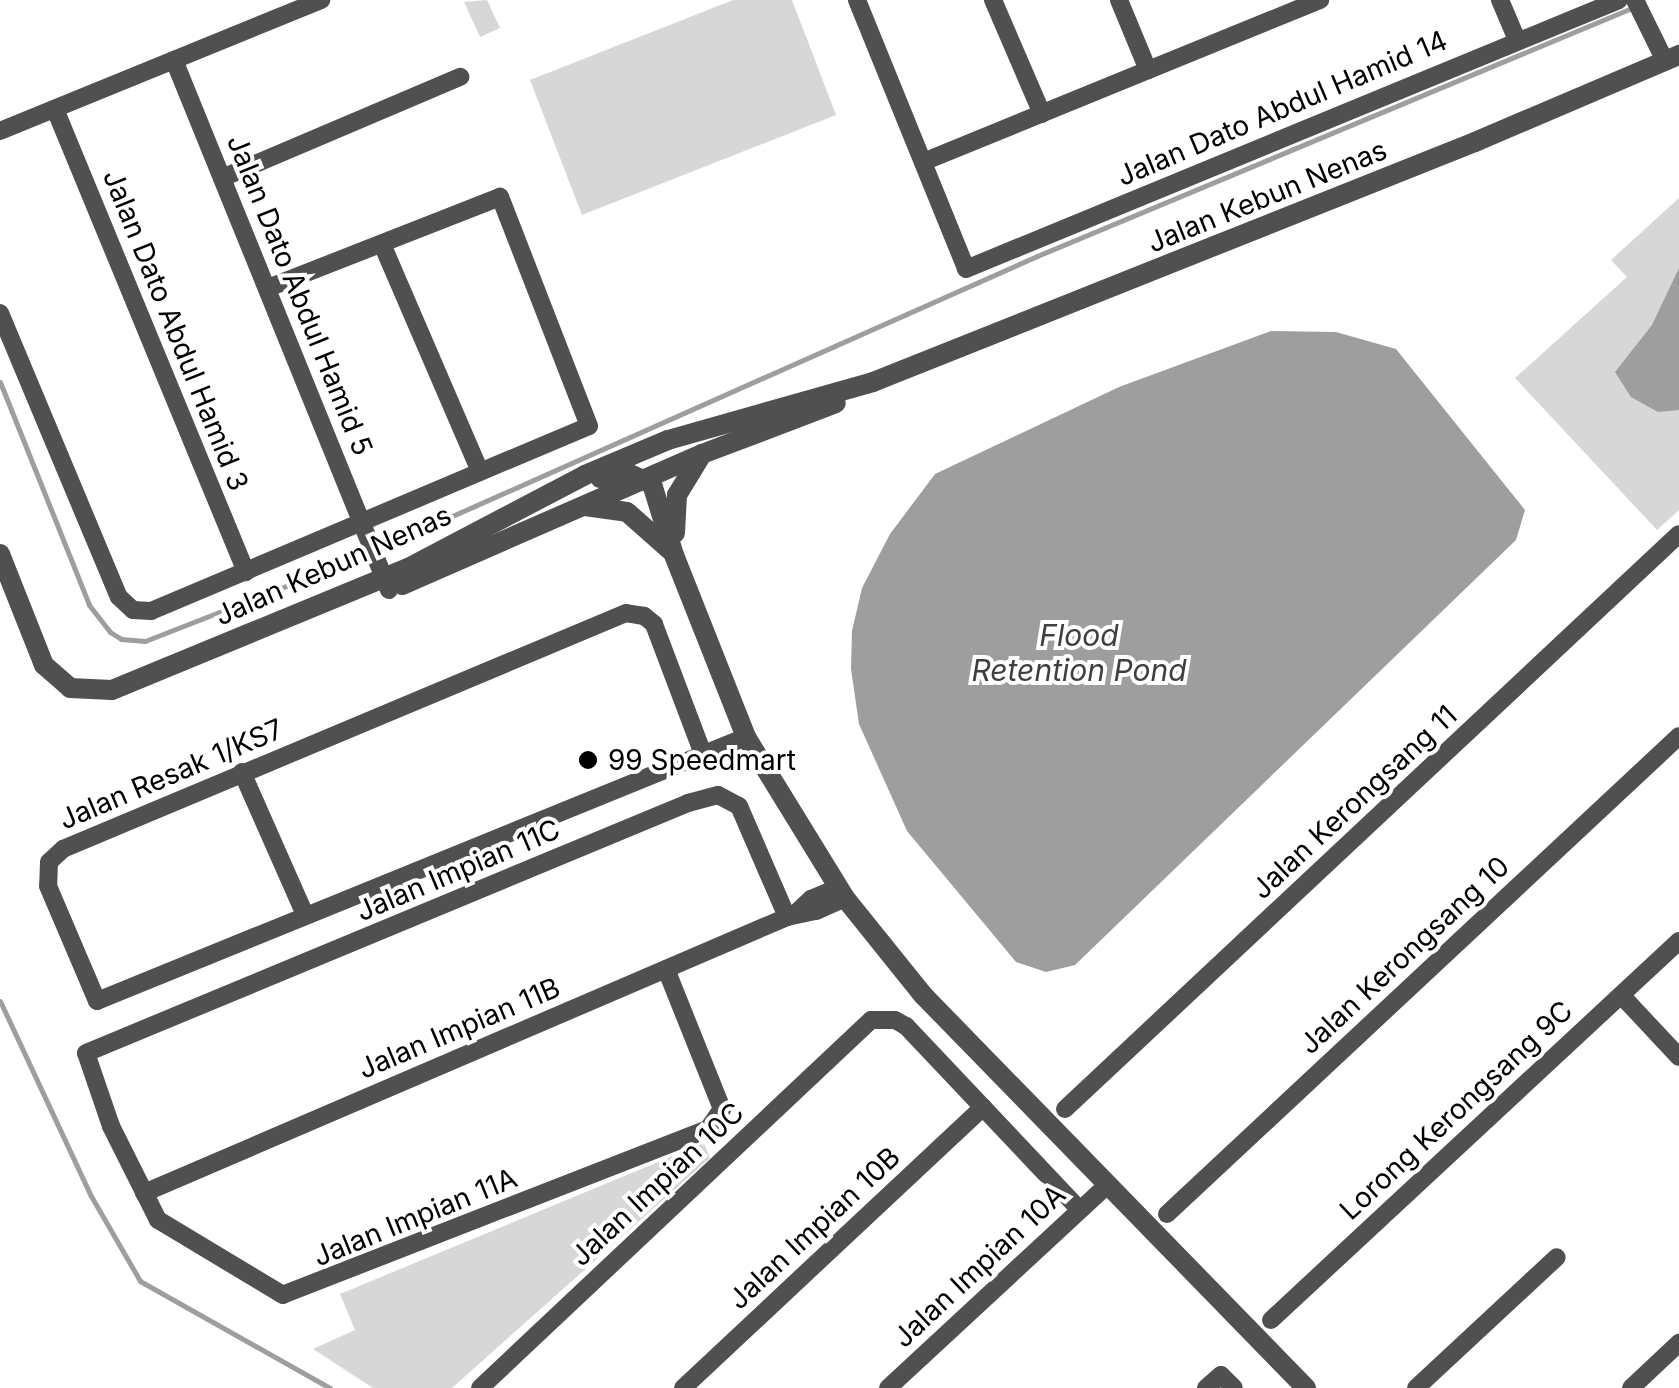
<!DOCTYPE html>
<html>
<head>
<meta charset="utf-8">
<style>
  body { margin:0 }
  #map { position:relative; width:1679px; height:1388px; overflow:hidden; background:#fff; font-family:Inter,sans-serif }
  div>[style] { position:absolute }
  [style*='--x'] { left:calc(var(--x)*1px); top:calc(var(--y)*1px); width:calc(var(--w)*1px); rotate:calc(var(--a)*1deg) }
  .green>* { inset:0; background:#d7d7d7 }
  .water>* { inset:0; background:#9e9e9e }
  .stream>* { height:5px; margin:-2.5px; padding:0 2.5px; transform-origin:2.5px; border-radius:2.5px; background:#9e9e9e }
  .minor>* { height:18px; margin:-9px; padding:0 9px; transform-origin:9px; border-radius:9px; background:#505050 }
  .tertiary>* { height:20px; margin:-10px; padding:0 10px; transform-origin:10px; border-radius:10px; background:#505050 }
  .dots>* { width:28px; height:28px; translate:-50% -50%; box-sizing:border-box; border:5px solid #fff; border-radius:50% }
  span { translate:-50% -50%; white-space:nowrap; text-align:center; line-height:1.15; -webkit-text-stroke:8px #fff; paint-order:stroke }
  .street-label { font-size:28px; color:#000 }
  .poi-label { font-size:28px; color:#000 }
  .left { translate:0 -50%; text-align:left }
  .water-label { font-size:30px; color:#3f3f3f; font-style:italic }
</style>
</head>
<body>
<div id="map">
  <div class="green">
    <i style="clip-path:polygon(487px 0,500px 28px,480px 37px,464px 2px)"></i>
    <i style="clip-path:polygon(733px 0,792px 0,836px 115px,582px 215px,530px 80px)"></i>
    <i style="clip-path:polygon(1679px 198px,1679px 510px,1657px 530px,1515px 378px,1627px 277px,1611px 260px)"></i>
    <i style="clip-path:polygon(704px 1143px,710px 1158px,452px 1388px,373px 1388px,313px 1349px,355px 1330px,340px 1294px)"></i>
  </div>
  <div class="water">
    <i style="clip-path:polygon(1679px 268px,1679px 410px,1658px 412px,1631px 397px,1615px 372px,1652px 325px)"></i>
    <i style="clip-path:polygon(1271px 331px,1336px 332px,1396px 349px,1525px 510px,1516px 540px,1075px 965px,1046px 972px,1016px 962px,907px 831px,859px 724px,851px 669px,852px 631px,862px 588px,890px 534px,935px 474px,1119px 387px)"></i>
  </div>
  <div class="stream">
    <i style="--x:0;--y:382;--w:240;--a:68.2"></i>
    <i style="--x:89;--y:605;--w:34;--a:52"></i>
    <i style="--x:110;--y:632;--w:13;--a:32"></i>
    <i style="--x:121;--y:639;--w:24;--a:5"></i>
    <i style="--x:145;--y:641;--w:231;--a:-21.3"></i>
    <i style="--x:360;--y:557;--w:741;--a:-23.97"></i>
    <i style="--x:1037;--y:256;--w:647;--a:-22.64"></i>
    <i style="--x:0;--y:1001;--w:215;--a:65"></i>
    <i style="--x:91;--y:1196;--w:98;--a:60"></i>
    <i style="--x:140;--y:1281;--w:218;--a:29.4"></i>
  </div>
  <div class="minor">
    <i style="--x:857;--y:0;--w:290;--a:67.9"></i>
    <i style="--x:966;--y:269;--w:706;--a:-22.39"></i>
    <i style="--x:993;--y:0;--w:124;--a:66.7"></i>
    <i style="--x:1119;--y:0;--w:76;--a:67.5"></i>
    <i style="--x:1500;--y:0;--w:43;--a:67"></i>
    <i style="--x:1635;--y:0;--w:68;--a:63.8"></i>
    <i style="--x:174;--y:60;--w:572;--a:67.92"></i>
    <i style="--x:55;--y:109;--w:501;--a:67.58"></i>
    <i style="--x:0;--y:131;--w:347;--a:-22.2"></i>
    <i style="--x:923;--y:162;--w:429;--a:-22.2"></i>
    <i style="--x:222;--y:178;--w:259;--a:-23"></i>
    <i style="--x:382;--y:244;--w:248;--a:66.7"></i>
    <i style="--x:0;--y:313;--w:308;--a:67.3"></i>
    <i style="--x:119;--y:597;--w:19;--a:43"></i>
    <i style="--x:133;--y:610;--w:18;--a:3"></i>
    <i style="--x:151;--y:611;--w:475;--a:-22.9"></i>
    <i style="--x:589;--y:426;--w:246;--a:-111.2"></i>
    <i style="--x:500;--y:197;--w:249;--a:158.6"></i>
    <i style="--x:703;--y:754;--w:139;--a:-110.7"></i>
    <i style="--x:654;--y:624;--w:13;--a:-141"></i>
    <i style="--x:644;--y:616;--w:18;--a:-171"></i>
    <i style="--x:626;--y:613;--w:610;--a:157.26"></i>
    <i style="--x:63;--y:849;--w:19;--a:137"></i>
    <i style="--x:49;--y:862;--w:24;--a:92"></i>
    <i style="--x:48;--y:886;--w:125;--a:66.9"></i>
    <i style="--x:97;--y:1001;--w:701;--a:-22.14"></i>
    <i style="--x:242;--y:772;--w:156;--a:66.2"></i>
    <i style="--x:796;--y:913;--w:21;--a:-43"></i>
    <i style="--x:811;--y:899;--w:28;--a:-23"></i>
    <i style="--x:666;--y:969;--w:151;--a:68.2"></i>
    <i style="--x:722;--y:1109;--w:24;--a:125"></i>
    <i style="--x:708;--y:1129;--w:456;--a:158.7"></i>
    <i style="--x:283;--y:1295;--w:146;--a:-149"></i>
    <i style="--x:158;--y:1220;--w:105;--a:-116.6"></i>
    <i style="--x:111;--y:1126;--w:77;--a:-108.9"></i>
    <i style="--x:86;--y:1053;--w:652;--a:-22.55"></i>
    <i style="--x:688;--y:803;--w:31;--a:-15"></i>
    <i style="--x:718;--y:795;--w:24;--a:28"></i>
    <i style="--x:739;--y:806;--w:121;--a:66.6"></i>
    <i style="--x:1621;--y:995;--w:85;--a:46.9"></i>
    <i style="--x:1065;--y:1109;--w:841;--a:-43.12"></i>
    <i style="--x:144;--y:1193;--w:700;--a:-23.23"></i>
    <i style="--x:787;--y:917;--w:30;--a:-12"></i>
    <i style="--x:816;--y:911;--w:32;--a:-24"></i>
    <i style="--x:1167;--y:1214;--w:700;--a:-43.03"></i>
    <i style="--x:1271;--y:1320;--w:557;--a:-42.89"></i>
    <i style="--x:480;--y:1388;--w:537;--a:-43.26"></i>
    <i style="--x:871;--y:1020;--w:24;--a:0"></i>
    <i style="--x:895;--y:1020;--w:13;--a:29"></i>
    <i style="--x:906;--y:1026;--w:253;--a:46.6"></i>
    <i style="--x:683;--y:1388;--w:411;--a:-43.1"></i>
    <i style="--x:888;--y:1388;--w:299;--a:-42.8"></i>
    <i style="--x:1206;--y:1388;--w:20;--a:-41"></i>
    <i style="--x:1221;--y:1375;--w:18;--a:45"></i>
    <i style="--x:1416;--y:1388;--w:192;--a:-42.9"></i>
    <i style="--x:1631;--y:1388;--w:66;--a:-43.2"></i>
  </div>
  <div class="tertiary">
    <i style="--x:600;--y:478;--w:28;--a:-10"></i>
    <i style="--x:628;--y:473;--w:26;--a:25"></i>
    <i style="--x:652;--y:484;--w:74;--a:72.8"></i>
    <i style="--x:674;--y:555;--w:196;--a:68.4"></i>
    <i style="--x:746;--y:737;--w:189;--a:58.4"></i>
    <i style="--x:845;--y:898;--w:124;--a:51.2"></i>
    <i style="--x:923;--y:995;--w:549;--a:45.74"></i>
    <i style="--x:585;--y:506;--w:42;--a:8.1"></i>
    <i style="--x:627;--y:512;--w:57;--a:41.5"></i>
    <i style="--x:675;--y:533;--w:38;--a:-87"></i>
    <i style="--x:677;--y:495;--w:48;--a:-58.6"></i>
    <i style="--x:0;--y:554;--w:119;--a:68.4"></i>
    <i style="--x:44;--y:665;--w:35;--a:41"></i>
    <i style="--x:70;--y:688;--w:42;--a:2.7"></i>
    <i style="--x:112;--y:690;--w:320;--a:-22.4"></i>
    <i style="--x:408;--y:568;--w:200;--a:-27.7"></i>
    <i style="--x:585;--y:475;--w:90;--a:-22.9"></i>
    <i style="--x:668;--y:440;--w:213;--a:-15.8"></i>
    <i style="--x:873;--y:382;--w:648;--a:-21.74"></i>
    <i style="--x:1475;--y:142;--w:222;--a:-23.1"></i>
    <i style="--x:402;--y:585;--w:327;--a:-23.6"></i>
    <i style="--x:702;--y:454;--w:143;--a:-20.8"></i>
  </div>
  <div class="dots">
    <i style="left:588px;top:760px;background:#000"></i>
  </div>
  <div class="street-label">
    <span style="left:1282px;top:108px;rotate:-23deg">Jalan Dato Abdul Hamid 14</span>
    <span style="left:1267px;top:196px;rotate:-22deg">Jalan Kebun Nenas</span>
    <span style="left:300px;top:295px;rotate:68deg">Jalan Dato Abdul Hamid 5</span>
    <span style="left:176px;top:330px;rotate:68deg">Jalan Dato Abdul Hamid 3</span>
    <span style="left:333px;top:565px;rotate:-24deg">Jalan Kebun Nenas</span>
    <span style="left:171px;top:774px;rotate:-23deg">Jalan Resak 1/KS7</span>
    <span style="left:1354px;top:802px;rotate:-43deg">Jalan Kerongsang 11</span>
    <span style="left:458px;top:870px;rotate:-23deg">Jalan Impian 11C</span>
    <span style="left:1404px;top:955px;rotate:-43deg">Jalan Kerongsang 10</span>
    <span style="left:459px;top:1028px;rotate:-23deg">Jalan Impian 11B</span>
    <span style="left:1456px;top:1110px;rotate:-43deg">Lorong Kerongsang 9C</span>
    <span style="left:657px;top:1184px;rotate:-43deg">Jalan Impian 10C</span>
    <span style="left:415px;top:1217px;rotate:-22deg">Jalan Impian 11A</span>
    <span style="left:814px;top:1228px;rotate:-43deg">Jalan Impian 10B</span>
    <span style="left:979px;top:1266px;rotate:-43deg">Jalan Impian 10A</span>
  </div>
  <div class="poi-label">
    <span class="left" style="left:608px;top:760px">99 Speedmart</span>
  </div>
  <div class="water-label">
    <span style="left:1079px;top:652px">Flood<br>Retention Pond</span>
  </div>
</div>
</body>
</html>
